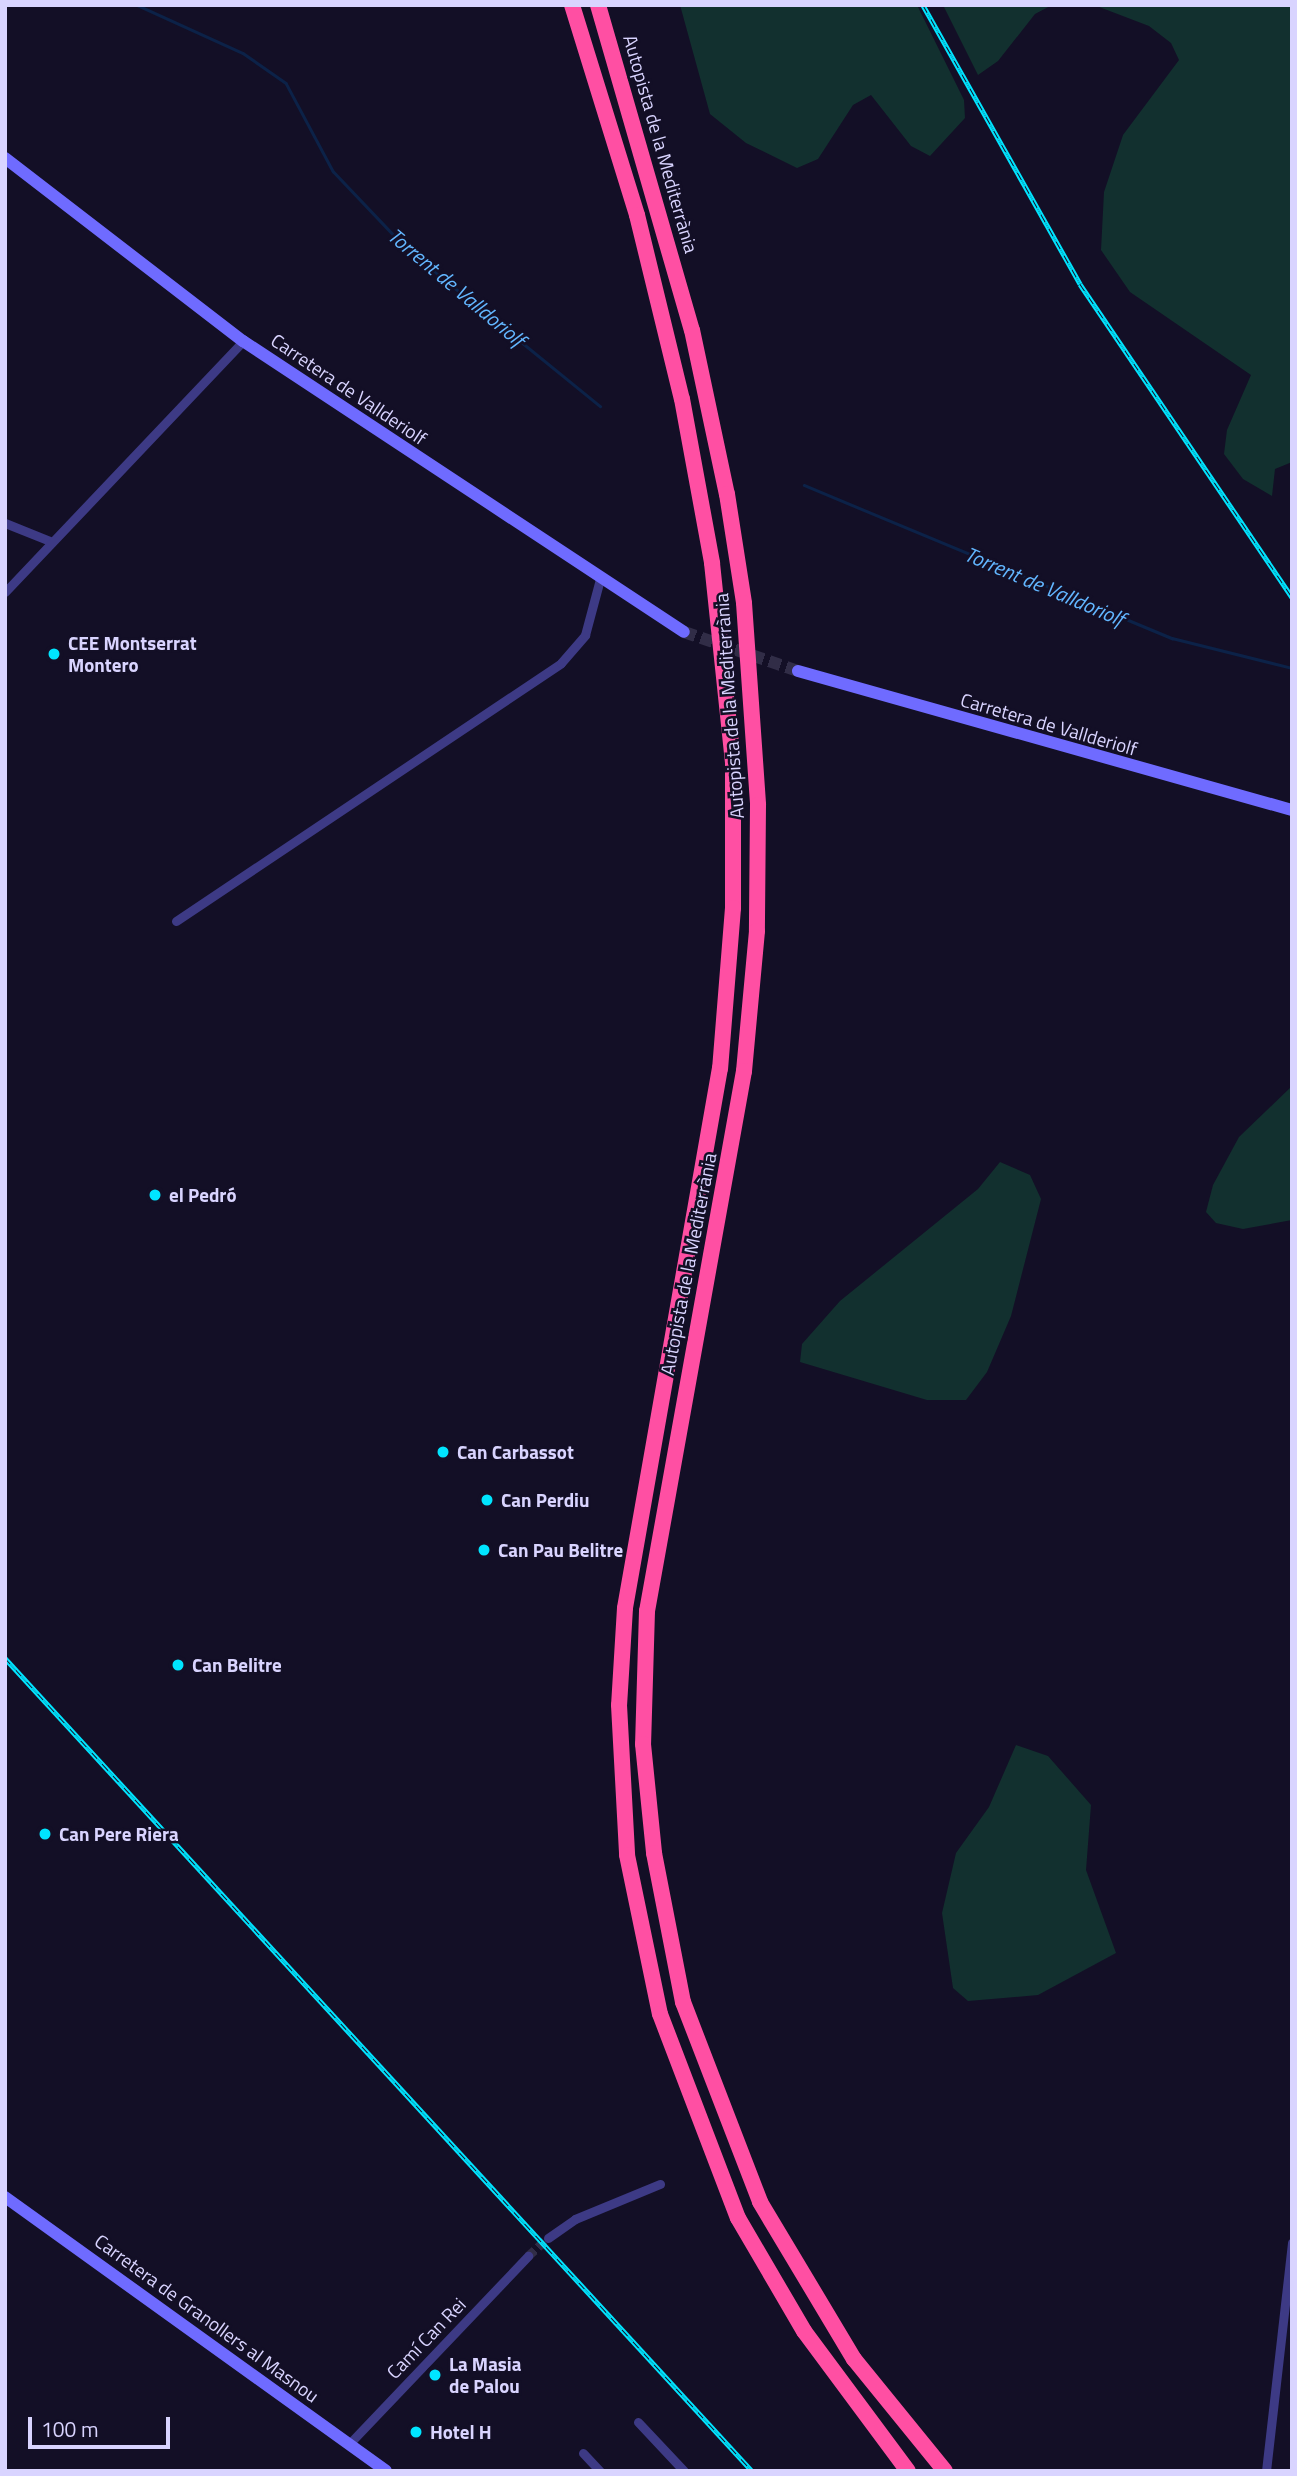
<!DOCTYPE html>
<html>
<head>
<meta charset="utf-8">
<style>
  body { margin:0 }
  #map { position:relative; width:1297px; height:2476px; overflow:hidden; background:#130f26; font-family:"Titillium Web",sans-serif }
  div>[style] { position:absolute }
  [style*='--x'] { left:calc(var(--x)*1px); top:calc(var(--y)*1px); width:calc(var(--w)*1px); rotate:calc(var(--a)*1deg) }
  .green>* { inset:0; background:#12302f }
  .stream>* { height:2.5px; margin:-1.25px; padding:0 1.25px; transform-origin:1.25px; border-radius:1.25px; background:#0c2248 }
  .street-tunnel>* { height:9px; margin-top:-4.5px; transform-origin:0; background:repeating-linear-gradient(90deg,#312d47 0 9px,transparent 0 13.5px) }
  .secondary-tunnel>* { height:12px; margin-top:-6px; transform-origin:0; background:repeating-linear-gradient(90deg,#312d47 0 12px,transparent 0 18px) }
  .street>* { height:9px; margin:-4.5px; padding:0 4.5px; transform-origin:4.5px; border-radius:4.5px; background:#3d3a85 }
  .secondary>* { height:12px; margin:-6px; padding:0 6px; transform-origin:6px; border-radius:6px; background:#6f6bff }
  .highway>* { height:16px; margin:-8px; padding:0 8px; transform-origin:8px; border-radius:8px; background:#ff4fa3 }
  .rail>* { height:5px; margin-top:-2.5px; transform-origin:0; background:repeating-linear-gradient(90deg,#130f26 0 8px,#00e5ff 0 16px); box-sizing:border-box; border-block:2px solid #00e5ff }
  .dots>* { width:19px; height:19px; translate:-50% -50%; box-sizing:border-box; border:4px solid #130f26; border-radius:50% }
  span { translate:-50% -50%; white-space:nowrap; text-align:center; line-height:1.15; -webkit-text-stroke:5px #130f26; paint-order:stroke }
  .street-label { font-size:19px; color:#d9d4ff }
  .poi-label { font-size:19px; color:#d9d4ff; font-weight:700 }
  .left { translate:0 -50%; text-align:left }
  .water-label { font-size:21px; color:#62b6ff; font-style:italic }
  .frame { position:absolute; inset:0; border:7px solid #d9d4ff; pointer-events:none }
  .scale { position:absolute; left:28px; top:2417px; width:142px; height:32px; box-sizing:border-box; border:4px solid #d9d4ff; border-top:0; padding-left:9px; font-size:21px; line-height:24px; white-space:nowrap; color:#d9d4ff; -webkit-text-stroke:5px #130f26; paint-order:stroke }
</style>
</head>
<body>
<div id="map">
  <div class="green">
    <i style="clip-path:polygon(680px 5px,917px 5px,964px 100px,965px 118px,930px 156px,911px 146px,871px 95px,853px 105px,818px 159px,797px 168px,746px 143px,710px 114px)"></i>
    <i style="clip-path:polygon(943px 5px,1052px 5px,1035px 14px,998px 61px,978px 75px)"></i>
    <i style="clip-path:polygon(1094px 5px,1292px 5px,1292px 462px,1275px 469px,1272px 496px,1243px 479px,1224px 454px,1227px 430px,1251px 375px,1130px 292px,1101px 250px,1104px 192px,1123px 135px,1179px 60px,1171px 43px,1149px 26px)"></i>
    <i style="clip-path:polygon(1292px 1086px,1292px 1220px,1243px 1229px,1216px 1223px,1206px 1212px,1213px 1185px,1239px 1137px)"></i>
    <i style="clip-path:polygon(1000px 1162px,1030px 1175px,1041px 1199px,1011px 1316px,987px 1372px,966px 1400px,927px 1400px,800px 1362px,802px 1344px,840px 1301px,978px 1189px)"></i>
    <i style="clip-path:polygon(1016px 1745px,1048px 1756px,1091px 1805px,1086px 1870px,1116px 1953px,1038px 1995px,968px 2001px,953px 1988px,942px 1913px,956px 1853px,989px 1807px)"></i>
  </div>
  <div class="stream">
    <i style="--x:137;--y:5;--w:116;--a:24.4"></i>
    <i style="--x:243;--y:53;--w:52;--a:34.9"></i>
    <i style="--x:286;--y:83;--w:100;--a:61.9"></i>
    <i style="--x:333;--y:171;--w:108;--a:46.5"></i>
    <i style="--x:407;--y:249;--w:249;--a:39.1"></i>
    <i style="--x:804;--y:485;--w:399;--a:22.6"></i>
    <i style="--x:1172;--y:638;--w:124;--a:14"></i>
  </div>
  <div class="street-tunnel">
    <i style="--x:528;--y:2256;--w:27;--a:-42"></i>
  </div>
  <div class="secondary-tunnel">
    <i style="--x:684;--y:632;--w:120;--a:18.9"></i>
  </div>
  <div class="street">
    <i style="--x:5;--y:523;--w:48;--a:21.8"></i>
    <i style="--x:5;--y:592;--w:346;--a:-46.5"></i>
    <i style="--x:176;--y:921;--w:463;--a:-33.8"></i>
    <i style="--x:561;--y:663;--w:37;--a:-49"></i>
    <i style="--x:585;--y:635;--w:58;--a:-75"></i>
    <i style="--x:548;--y:2238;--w:33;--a:-35"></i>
    <i style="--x:575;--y:2219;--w:92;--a:-22.4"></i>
    <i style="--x:638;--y:2422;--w:67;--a:46.8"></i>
    <i style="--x:349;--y:2444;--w:260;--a:-46.4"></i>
    <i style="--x:583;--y:2453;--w:25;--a:47"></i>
    <i style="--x:1266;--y:2471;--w:230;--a:-83.5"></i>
  </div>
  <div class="secondary">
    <i style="--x:5;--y:158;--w:300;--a:37.6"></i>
    <i style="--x:243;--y:341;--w:528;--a:33.42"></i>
    <i style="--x:798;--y:671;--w:513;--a:15.72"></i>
    <i style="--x:5;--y:2197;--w:469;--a:35.7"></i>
  </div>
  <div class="highway">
    <i style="--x:572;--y:5;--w:220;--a:72.8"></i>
    <i style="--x:637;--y:215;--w:189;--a:76.3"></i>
    <i style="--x:682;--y:399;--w:167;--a:79.6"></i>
    <i style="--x:712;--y:563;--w:200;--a:84"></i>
    <i style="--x:733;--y:762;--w:146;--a:90"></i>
    <i style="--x:733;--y:908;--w:161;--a:94.6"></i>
    <i style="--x:720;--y:1068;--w:548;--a:99.98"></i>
    <i style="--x:625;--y:1608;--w:97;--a:93.5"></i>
    <i style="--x:619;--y:1705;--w:150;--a:86.9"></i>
    <i style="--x:627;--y:1855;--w:162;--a:78.3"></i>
    <i style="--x:660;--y:2014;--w:218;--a:69.1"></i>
    <i style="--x:738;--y:2218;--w:131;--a:59.7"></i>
    <i style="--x:804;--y:2331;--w:174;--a:53.4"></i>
    <i style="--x:598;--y:5;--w:338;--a:73.9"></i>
    <i style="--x:692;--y:330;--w:168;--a:78"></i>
    <i style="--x:727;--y:494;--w:110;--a:81.1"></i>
    <i style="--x:744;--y:603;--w:202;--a:86"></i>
    <i style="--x:758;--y:805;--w:126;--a:90.5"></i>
    <i style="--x:757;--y:931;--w:141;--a:95.3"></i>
    <i style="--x:744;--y:1071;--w:549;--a:100.18"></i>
    <i style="--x:647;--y:1611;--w:133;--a:91.7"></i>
    <i style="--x:643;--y:1744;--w:110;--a:84.2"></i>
    <i style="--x:654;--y:1853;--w:152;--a:79"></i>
    <i style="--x:683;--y:2002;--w:214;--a:68.9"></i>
    <i style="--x:760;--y:2202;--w:183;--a:59.1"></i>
    <i style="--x:854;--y:2359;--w:144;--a:50.9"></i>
  </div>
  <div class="rail">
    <i style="--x:923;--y:5;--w:320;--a:60.6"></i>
    <i style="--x:1080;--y:284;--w:378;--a:55.9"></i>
    <i style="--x:5;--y:1658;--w:1104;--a:47.42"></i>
  </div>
  <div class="dots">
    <i style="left:54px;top:654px;background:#00e5ff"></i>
    <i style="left:155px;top:1195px;background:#00e5ff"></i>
    <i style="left:443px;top:1452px;background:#00e5ff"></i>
    <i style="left:487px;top:1500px;background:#00e5ff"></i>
    <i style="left:484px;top:1550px;background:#00e5ff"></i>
    <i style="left:178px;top:1665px;background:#00e5ff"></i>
    <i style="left:45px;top:1834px;background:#00e5ff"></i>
    <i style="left:435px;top:2375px;background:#00e5ff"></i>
    <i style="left:416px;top:2432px;background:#00e5ff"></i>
  </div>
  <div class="street-label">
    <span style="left:661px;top:144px;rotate:74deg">Autopista de la Mediterrània</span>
    <span style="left:349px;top:389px;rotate:34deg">Carretera de Vallderiolf</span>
    <span style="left:729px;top:706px;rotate:-94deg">Autopista de la Mediterrània</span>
    <span style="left:1049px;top:724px;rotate:16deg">Carretera de Vallderiolf</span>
    <span style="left:688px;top:1264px;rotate:-79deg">Autopista de la Mediterrània</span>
    <span style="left:207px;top:2318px;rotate:36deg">Carretera de Granollers al Masnou</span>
    <span style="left:426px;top:2338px;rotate:-46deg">Camí Can Rei</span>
  </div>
  <div class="poi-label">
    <span class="left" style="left:68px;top:654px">CEE Montserrat<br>Montero</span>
    <span class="left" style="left:169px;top:1195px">el Pedró</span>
    <span class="left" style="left:457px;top:1452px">Can Carbassot</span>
    <span class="left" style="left:501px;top:1500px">Can Perdiu</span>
    <span class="left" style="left:498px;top:1550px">Can Pau Belitre</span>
    <span class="left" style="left:192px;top:1665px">Can Belitre</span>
    <span class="left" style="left:59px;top:1834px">Can Pere Riera</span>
    <span class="left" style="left:449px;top:2375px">La Masia<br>de Palou</span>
    <span class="left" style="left:430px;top:2432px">Hotel H</span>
  </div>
  <div class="water-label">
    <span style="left:457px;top:287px;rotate:40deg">Torrent de Valldoriolf</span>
    <span style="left:1045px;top:586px;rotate:23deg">Torrent de Valldoriolf</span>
  </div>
  <div class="frame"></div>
  <div class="scale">100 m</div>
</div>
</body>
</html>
